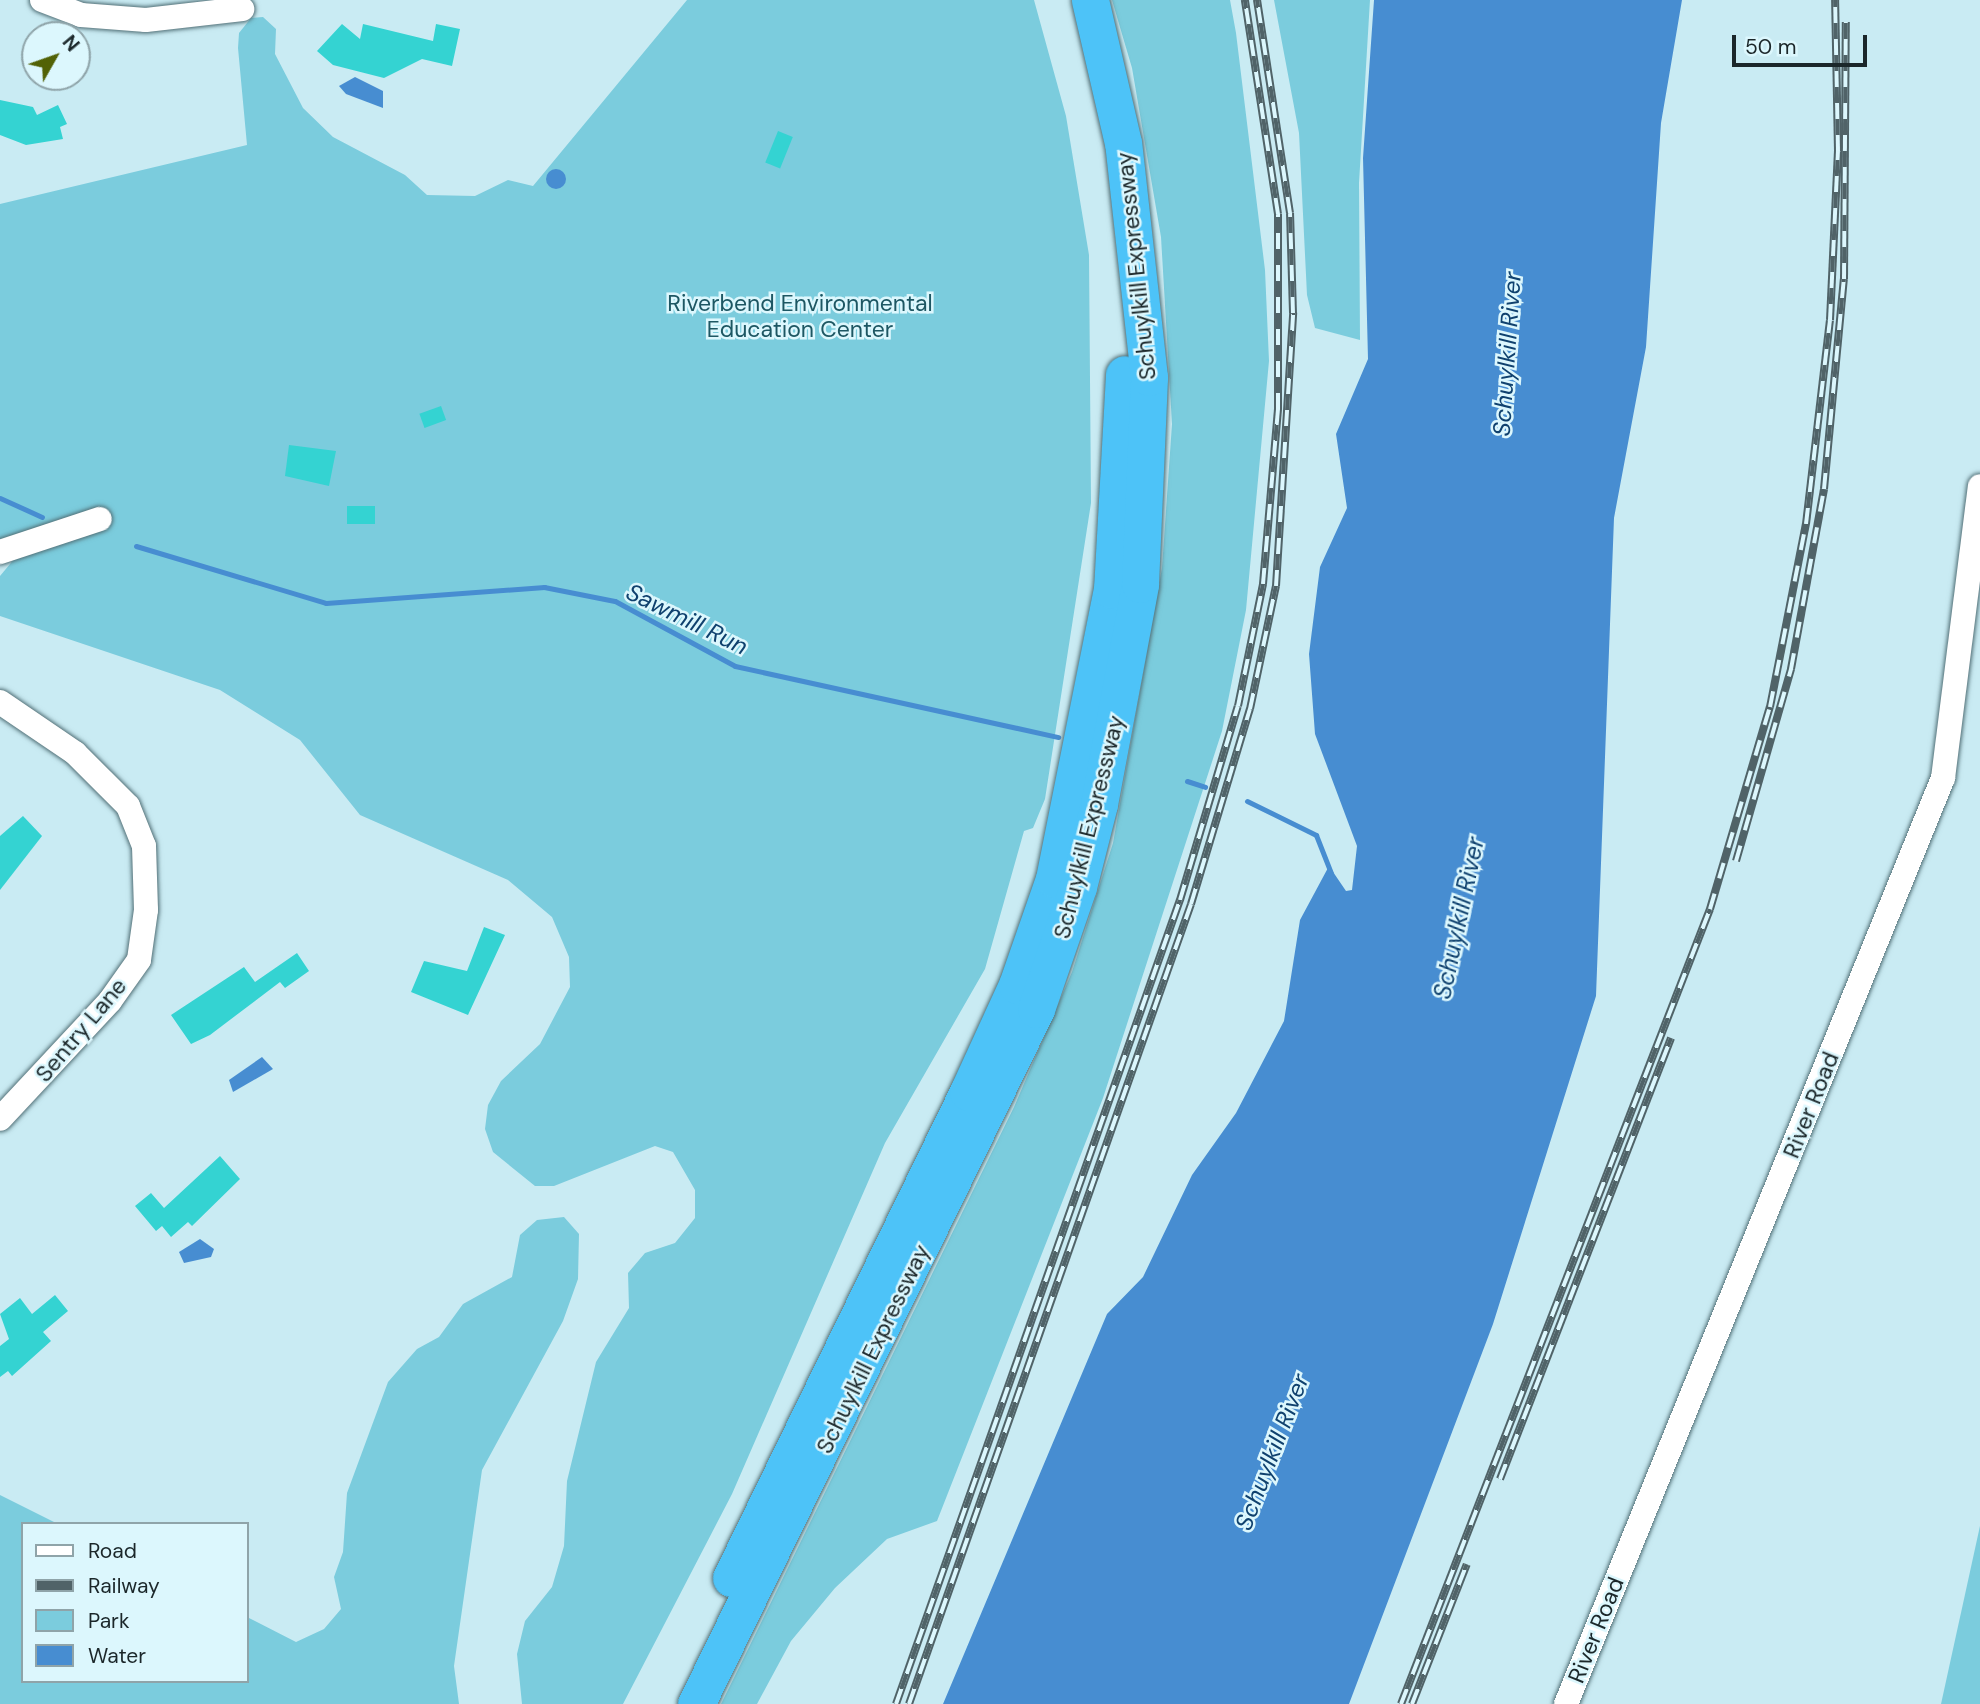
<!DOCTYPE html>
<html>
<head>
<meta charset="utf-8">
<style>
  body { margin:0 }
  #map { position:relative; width:1980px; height:1704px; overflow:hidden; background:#c9ebf3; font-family:"DM Sans",sans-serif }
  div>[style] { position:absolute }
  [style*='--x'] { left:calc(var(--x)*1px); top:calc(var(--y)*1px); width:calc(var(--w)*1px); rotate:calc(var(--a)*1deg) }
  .green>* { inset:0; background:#7bccdd }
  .water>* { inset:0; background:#478dd1 }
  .round { border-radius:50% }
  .stream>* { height:5px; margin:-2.5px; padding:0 2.5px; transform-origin:2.5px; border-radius:2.5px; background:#478dd1 }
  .building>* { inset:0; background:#34d3d2; transform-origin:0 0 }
  .roads { filter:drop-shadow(0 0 2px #527077) drop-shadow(0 0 2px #527077) }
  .minor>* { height:24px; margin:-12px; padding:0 12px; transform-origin:12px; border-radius:12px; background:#fff }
  .highway>* { height:37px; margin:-18.5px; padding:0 18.5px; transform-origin:18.5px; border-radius:18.5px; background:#4dc3f8 }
  .rail>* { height:8px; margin-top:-4px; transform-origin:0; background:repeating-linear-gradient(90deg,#dcf7fd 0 16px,#506368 0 32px); box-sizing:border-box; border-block:2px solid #506368 }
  span { translate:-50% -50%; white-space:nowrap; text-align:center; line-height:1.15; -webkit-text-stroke:5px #dcf7fd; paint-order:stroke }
  .street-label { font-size:23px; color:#1b272a }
  .park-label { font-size:23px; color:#1d5763 }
  .water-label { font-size:24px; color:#0f416e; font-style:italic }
  .legend { position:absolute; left:21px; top:1522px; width:228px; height:161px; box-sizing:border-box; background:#dcf7fd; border:2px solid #8fa4a9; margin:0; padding:9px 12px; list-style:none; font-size:21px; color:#1b272a }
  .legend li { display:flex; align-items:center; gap:14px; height:35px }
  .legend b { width:35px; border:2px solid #8fa4a9 }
  .north { position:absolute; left:21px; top:21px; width:70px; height:70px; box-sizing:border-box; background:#dcf7fd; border:2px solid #8fa4a9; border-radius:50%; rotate:50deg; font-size:19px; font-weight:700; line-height:28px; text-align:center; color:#1b272a }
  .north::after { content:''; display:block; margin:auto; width:24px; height:32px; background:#526206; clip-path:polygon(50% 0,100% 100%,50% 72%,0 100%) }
  .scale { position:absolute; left:1732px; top:35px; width:135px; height:32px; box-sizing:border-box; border:4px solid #1b272a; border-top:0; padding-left:9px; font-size:21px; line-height:24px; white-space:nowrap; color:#1b272a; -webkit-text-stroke:5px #dcf7fd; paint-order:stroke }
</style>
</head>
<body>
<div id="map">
  <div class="green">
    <i style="clip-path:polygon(687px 0,1034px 0,1066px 116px,1089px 255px,1091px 503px,1045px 799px,1033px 828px,1024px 831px,985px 969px,885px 1143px,732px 1494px,623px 1704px,522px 1704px,517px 1654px,525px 1621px,552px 1587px,564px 1546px,567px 1481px,596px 1362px,629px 1308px,628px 1273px,645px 1253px,675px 1243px,695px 1218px,695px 1190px,673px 1152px,655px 1146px,554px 1186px,535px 1186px,493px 1152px,485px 1129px,488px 1105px,501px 1081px,540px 1044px,570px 987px,569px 957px,552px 917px,508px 880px,360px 815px,300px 740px,220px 690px,0 616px,0 576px,15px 558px,0 562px,0 204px,247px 145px,238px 48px,239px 33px,251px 18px,263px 17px,276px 29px,275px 54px,303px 108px,333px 137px,405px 175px,427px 195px,475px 196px,508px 180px,533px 186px)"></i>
    <i style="clip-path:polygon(1112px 0,1230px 0,1236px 33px,1265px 270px,1269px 361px,1246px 610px,1222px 731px,1103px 1098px,937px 1521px,887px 1539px,835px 1588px,791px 1641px,757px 1704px,721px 1704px,1014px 1107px,1072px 972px,1113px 843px,1162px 568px,1172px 424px,1161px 237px,1132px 68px)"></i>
    <i style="clip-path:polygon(1274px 0,1370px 0,1359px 183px,1360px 340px,1315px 328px,1307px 295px,1299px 133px)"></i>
    <i style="clip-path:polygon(564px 1217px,579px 1234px,578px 1279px,563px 1321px,482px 1470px,454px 1666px,459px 1704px,0 1704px,0 1495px,58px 1524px,23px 1524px,23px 1681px,247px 1681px,247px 1617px,296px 1642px,324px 1629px,341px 1609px,334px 1577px,343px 1552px,347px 1493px,388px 1382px,417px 1349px,439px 1337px,463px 1304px,512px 1277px,520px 1235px,537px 1220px)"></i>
    <i style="clip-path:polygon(1980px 1526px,1980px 1704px,1941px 1704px)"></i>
  </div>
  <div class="water">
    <i style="clip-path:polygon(1374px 0,1682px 0,1661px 123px,1646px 347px,1614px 518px,1596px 996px,1493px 1324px,1349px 1704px,943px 1704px,1107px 1314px,1143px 1277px,1192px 1175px,1236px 1113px,1284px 1021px,1300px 920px,1329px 866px,1346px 891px,1352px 890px,1357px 846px,1315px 734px,1309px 654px,1320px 567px,1347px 508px,1336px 434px,1368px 359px,1363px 158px)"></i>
    <i style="clip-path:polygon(355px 77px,383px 91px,383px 108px,346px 94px,339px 86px)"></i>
    <i class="round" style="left:546px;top:169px;width:20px;height:20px"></i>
    <i style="clip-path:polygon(262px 1057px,273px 1069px,233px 1092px,229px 1080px)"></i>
    <i style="clip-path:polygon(200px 1239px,214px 1249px,211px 1257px,184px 1263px,179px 1252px)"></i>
  </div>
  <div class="stream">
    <i style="--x:0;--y:498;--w:46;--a:24.3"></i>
    <i style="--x:136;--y:546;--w:198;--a:16.7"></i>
    <i style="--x:326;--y:603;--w:219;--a:-4.2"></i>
    <i style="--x:544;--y:587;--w:72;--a:11.2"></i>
    <i style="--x:615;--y:601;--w:136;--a:28.4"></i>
    <i style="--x:735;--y:666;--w:331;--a:12.4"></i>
    <i style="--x:1187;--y:781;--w:19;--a:18"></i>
    <i style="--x:1247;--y:801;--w:77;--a:26.2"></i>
    <i style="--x:1316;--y:835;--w:41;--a:68.5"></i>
  </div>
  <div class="building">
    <i style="clip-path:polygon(342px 24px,360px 39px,363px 24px,433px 41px,436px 24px,460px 29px,452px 66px,422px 59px,384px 78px,333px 65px,317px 51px)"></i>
    <i style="clip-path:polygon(0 100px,33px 107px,37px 115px,58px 105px,67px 124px,60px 127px,63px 139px,26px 145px,0 135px)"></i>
    <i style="left:778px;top:131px;width:16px;height:34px;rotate:22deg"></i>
    <i style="left:441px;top:406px;width:15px;height:23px;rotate:70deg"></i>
    <i style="clip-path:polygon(289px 445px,336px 451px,329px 486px,285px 476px)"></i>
    <i style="left:347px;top:506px;width:28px;height:18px"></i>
    <i style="clip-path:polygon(23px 816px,42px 836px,0 890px,0 836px)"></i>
    <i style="clip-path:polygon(484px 927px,505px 935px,468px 1015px,411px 992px,424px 961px,467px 971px)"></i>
    <i style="clip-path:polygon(297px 953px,309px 971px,285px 988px,280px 982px,210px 1035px,191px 1044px,171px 1015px,244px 967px,255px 982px)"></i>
    <i style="clip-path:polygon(220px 1156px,240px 1179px,192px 1226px,188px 1222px,171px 1237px,162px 1226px,156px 1231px,135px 1206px,151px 1193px,164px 1208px)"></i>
    <i style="clip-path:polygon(55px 1295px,68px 1311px,43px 1332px,51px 1341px,12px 1376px,8px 1371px,0 1377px,0 1346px,9px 1339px,0 1314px,20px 1298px,32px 1314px)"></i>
  </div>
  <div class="roads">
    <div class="minor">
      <i style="--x:42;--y:0;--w:42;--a:21"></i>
      <i style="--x:81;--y:15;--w:65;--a:4.4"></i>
      <i style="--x:146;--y:20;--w:97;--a:-6.5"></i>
      <i style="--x:0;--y:552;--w:105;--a:-18.3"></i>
      <i style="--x:0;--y:702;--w:91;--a:34.2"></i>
      <i style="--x:75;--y:753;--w:75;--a:45"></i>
      <i style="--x:128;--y:806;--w:43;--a:68.2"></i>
      <i style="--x:144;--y:846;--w:64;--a:88.2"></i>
      <i style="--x:146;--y:910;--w:50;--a:98"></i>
      <i style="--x:139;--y:960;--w:50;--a:125.3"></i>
      <i style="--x:110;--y:1001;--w:161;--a:133"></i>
      <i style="--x:1566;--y:1704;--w:1000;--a:-67.85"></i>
      <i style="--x:1943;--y:778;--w:294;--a:-82.8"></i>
    </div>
    <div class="highway">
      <i style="--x:731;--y:1578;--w:541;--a:-64"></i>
      <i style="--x:968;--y:1092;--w:118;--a:-65.4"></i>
      <i style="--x:1017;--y:985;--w:112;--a:-70.8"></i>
      <i style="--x:1054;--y:879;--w:295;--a:-78.7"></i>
      <i style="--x:1112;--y:590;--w:216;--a:-86.8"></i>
      <i style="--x:696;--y:1704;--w:774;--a:-63.93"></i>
      <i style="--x:1036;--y:1009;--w:129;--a:-71"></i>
      <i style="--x:1078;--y:887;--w:86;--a:-75.8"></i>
      <i style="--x:1099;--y:804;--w:224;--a:-79.4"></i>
      <i style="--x:1140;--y:584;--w:207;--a:-87.5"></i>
      <i style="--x:1149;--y:377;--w:235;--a:-96.3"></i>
      <i style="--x:1123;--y:143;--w:147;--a:-103"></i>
    </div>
  </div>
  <div class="rail">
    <i style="--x:1736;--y:861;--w:200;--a:-74"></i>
    <i style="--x:1791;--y:669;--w:183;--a:-79.6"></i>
    <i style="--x:1824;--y:489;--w:211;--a:-84.6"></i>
    <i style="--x:1844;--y:279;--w:257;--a:-89.6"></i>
    <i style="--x:1500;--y:1479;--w:473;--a:-68.8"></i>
    <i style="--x:896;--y:1704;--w:853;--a:-70.55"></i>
    <i style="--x:1180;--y:900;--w:202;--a:-73.4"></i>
    <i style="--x:1238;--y:706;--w:125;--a:-78.4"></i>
    <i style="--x:1263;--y:584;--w:176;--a:-85.1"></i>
    <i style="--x:1278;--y:409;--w:195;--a:-90"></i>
    <i style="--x:1278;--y:214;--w:217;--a:-98.8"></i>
    <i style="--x:909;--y:1704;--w:848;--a:-70.58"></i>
    <i style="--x:1191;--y:904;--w:204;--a:-73.2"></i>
    <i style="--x:1250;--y:709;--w:126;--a:-78.1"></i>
    <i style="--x:1276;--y:586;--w:274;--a:-86.4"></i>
    <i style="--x:1293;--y:313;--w:100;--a:-91.7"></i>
    <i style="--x:1290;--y:213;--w:216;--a:-98.8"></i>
    <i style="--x:1401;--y:1704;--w:853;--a:-68.76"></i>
    <i style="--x:1710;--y:909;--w:211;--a:-73.5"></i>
    <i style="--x:1770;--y:707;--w:187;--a:-78.9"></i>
    <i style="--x:1806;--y:524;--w:205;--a:-83.3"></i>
    <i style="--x:1830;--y:320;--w:169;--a:-87.3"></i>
    <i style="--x:1838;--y:151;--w:151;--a:-91.1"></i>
    <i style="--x:1412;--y:1704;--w:150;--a:-68.6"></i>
  </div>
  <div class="street-label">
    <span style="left:1136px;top:266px;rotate:-96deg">Schuylkill Expressway</span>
    <span style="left:1089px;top:827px;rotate:-76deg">Schuylkill Expressway</span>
    <span style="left:81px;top:1030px;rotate:-50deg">Sentry Lane</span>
    <span style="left:1811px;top:1105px;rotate:-68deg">River Road</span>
    <span style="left:873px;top:1349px;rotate:-64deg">Schuylkill Expressway</span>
    <span style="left:1596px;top:1630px;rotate:-68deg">River Road</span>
  </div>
  <div class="park-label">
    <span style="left:800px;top:316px">Riverbend Environmental<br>Education Center</span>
  </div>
  <div class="water-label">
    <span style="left:1507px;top:354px;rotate:-86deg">Schuylkill River</span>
    <span style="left:687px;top:619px;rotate:26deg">Sawmill Run</span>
    <span style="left:1459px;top:918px;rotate:-78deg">Schuylkill River</span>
    <span style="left:1272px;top:1452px;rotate:-69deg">Schuylkill River</span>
  </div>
  <ul class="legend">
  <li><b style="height:9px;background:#fff"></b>Road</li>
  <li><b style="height:9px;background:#506368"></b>Railway</li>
  <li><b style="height:19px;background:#7bccdd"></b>Park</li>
  <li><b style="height:19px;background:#478dd1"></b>Water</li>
  </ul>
  <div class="north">N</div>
  <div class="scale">50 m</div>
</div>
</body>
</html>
